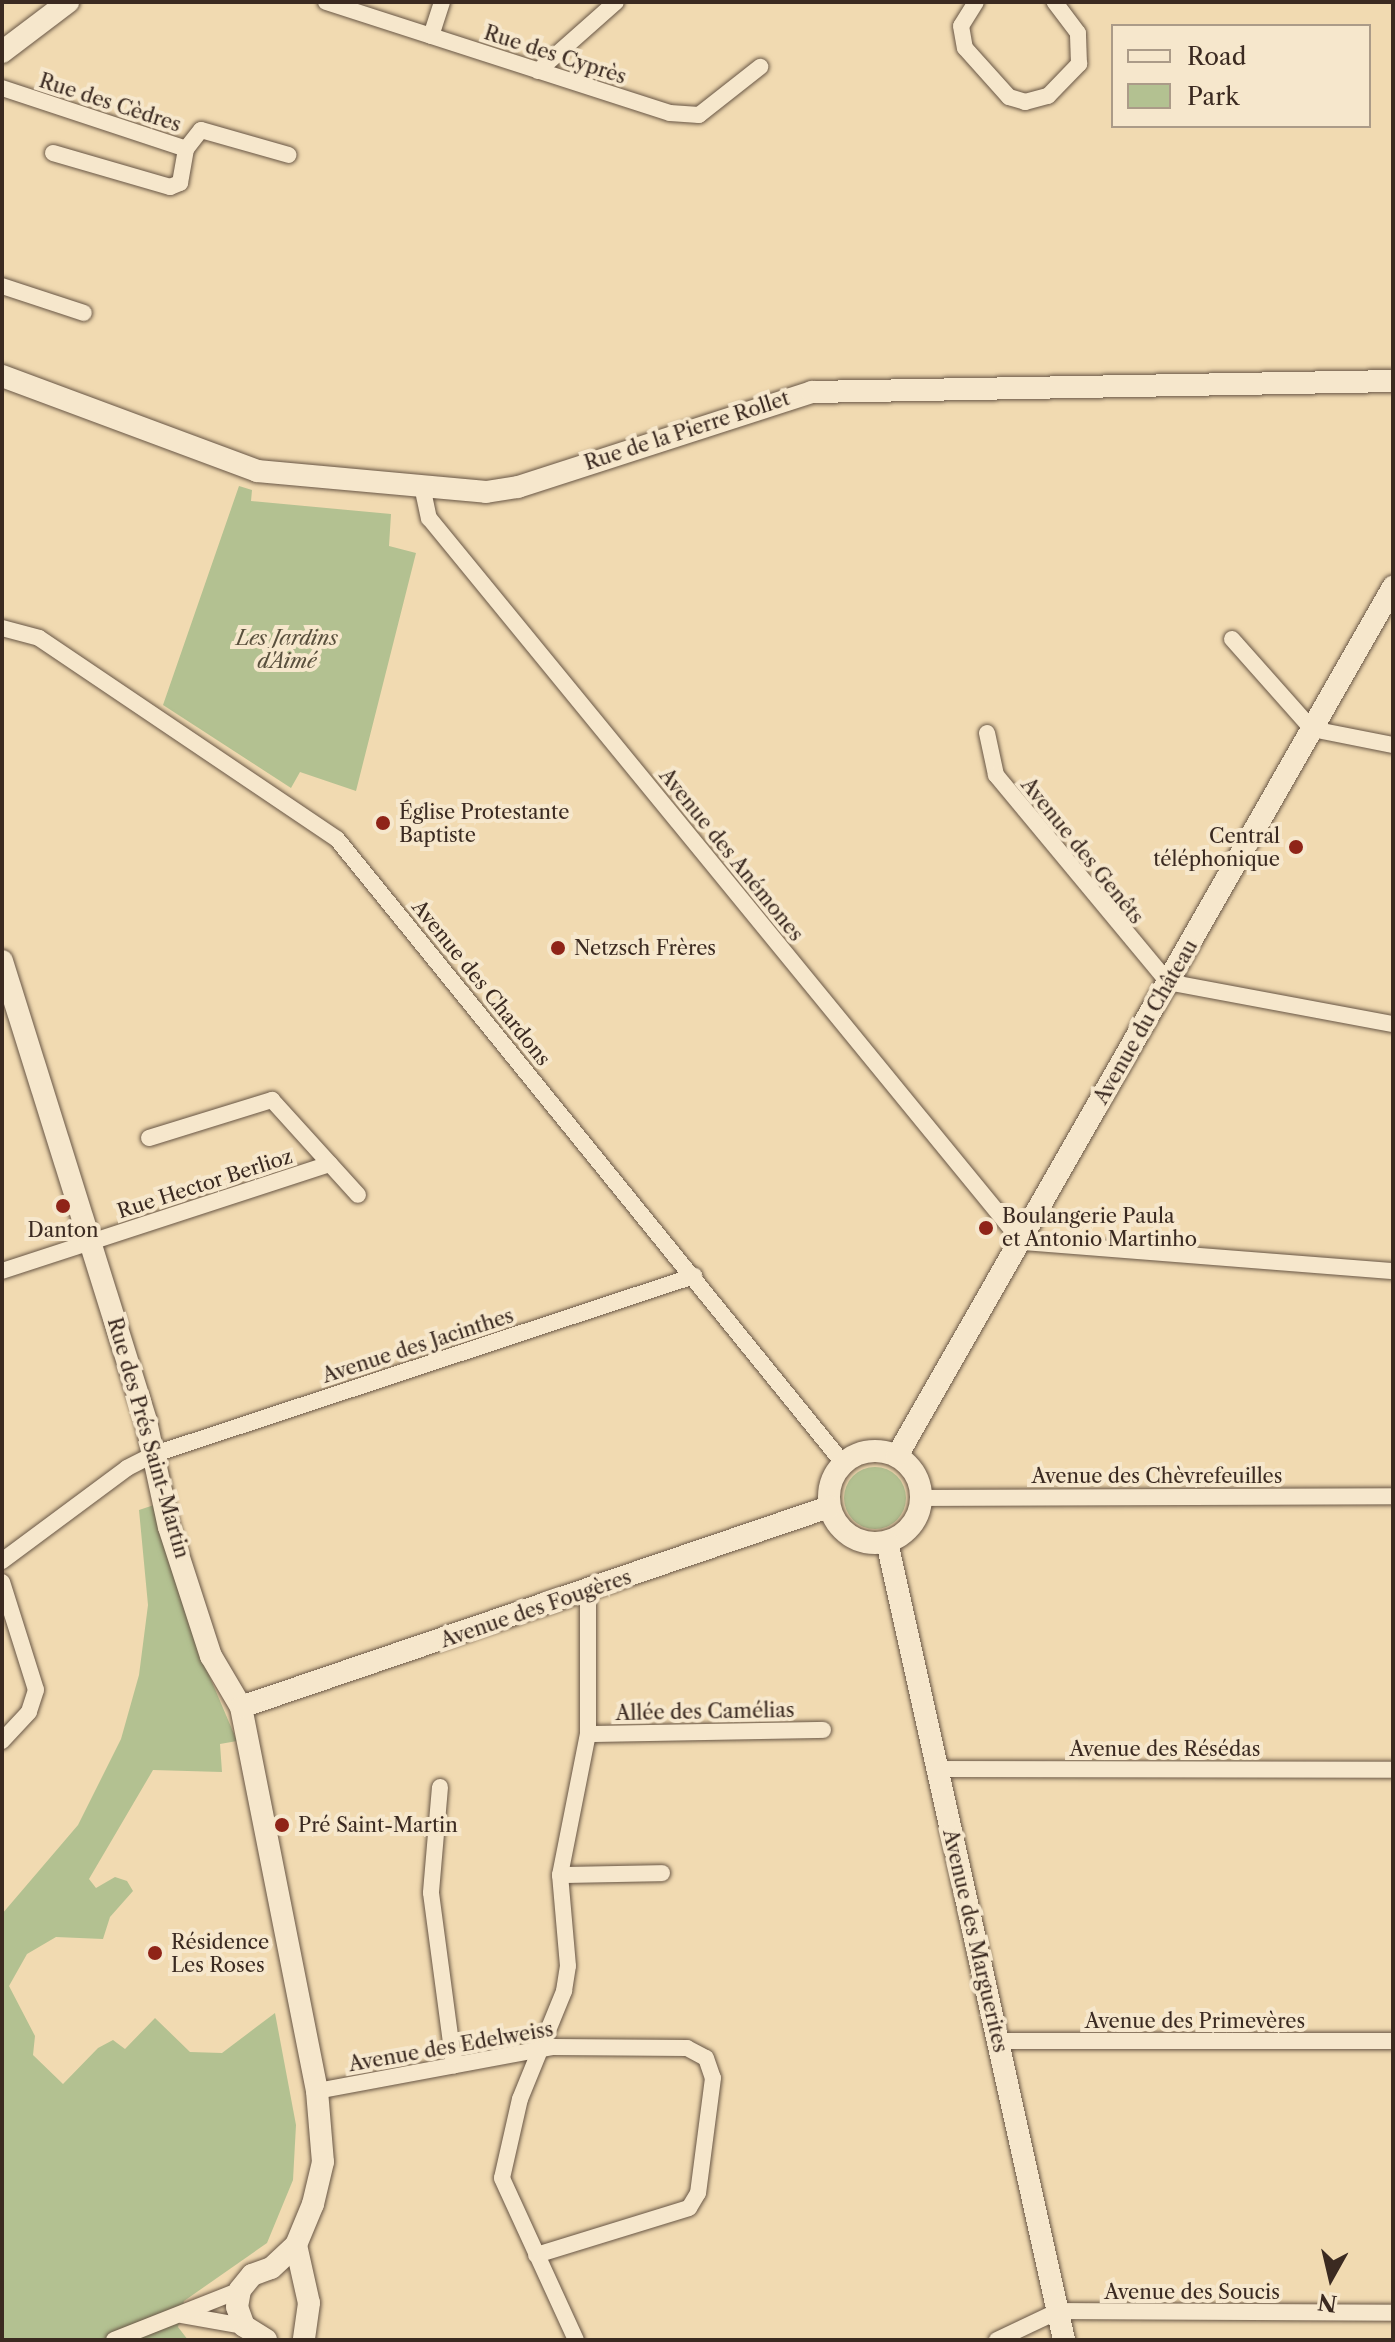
<!DOCTYPE html>
<html>
<head>
<meta charset="utf-8">
<style>
  body { margin:0 }
  #map { position:relative; width:1395px; height:2342px; overflow:hidden; background:#f1dab1; font-family:"Libre Caslon Text",serif }
  div>[style] { position:absolute }
  [style*='--x'] { left:calc(var(--x)*1px); top:calc(var(--y)*1px); width:calc(var(--w)*1px); rotate:calc(var(--a)*1deg) }
  .green>* { inset:0; background:#b3c191 }
  .round { border-radius:50% }
  .roads { filter:drop-shadow(0 0 2px #685645) drop-shadow(0 0 2px #685645) }
  .street>* { height:16px; margin:-8px; padding:0 8px; transform-origin:8px; border-radius:8px; background:#f6e7cc }
  .secondary>* { height:22px; margin:-11px; padding:0 11px; transform-origin:11px; border-radius:11px; background:#f6e7cc }
  .secondary>.ring { margin:-11px; padding:0; box-sizing:content-box; background:none; border:22px solid #f6e7cc; border-radius:50% }
  .dots>* { width:22px; height:22px; translate:-50% -50%; box-sizing:border-box; border:4px solid #f6e7cc; border-radius:50% }
  span { translate:-50% -50%; white-space:nowrap; text-align:center; line-height:1.15; -webkit-text-stroke:8px #f6e7cc; paint-order:stroke }
  .street-label { font-size:20px; color:#3b2a21 }
  .park-label { font-size:20px; color:#59503d; font-style:italic }
  .poi-label { font-size:20px; color:#3b2a21 }
  .left { translate:0 -50%; text-align:left }
  .right { translate:-100% -50%; text-align:right }
  .frame { position:absolute; inset:0; border:4px solid #3b2a21; pointer-events:none }
  .legend { position:absolute; left:1111px; top:24px; width:260px; height:104px; box-sizing:border-box; background:#f6e7cc; border:2px solid #ab9b88; margin:0; padding:10px 14px; list-style:none; font-size:24px; color:#3b2a21 }
  .legend li { display:flex; align-items:center; gap:16px; height:40px }
  .legend b { width:40px; border:2px solid #ab9b88 }
  .north { position:absolute; left:1291px; top:2238px; width:80px; height:80px; -webkit-text-stroke:6px #f6e7cc; paint-order:stroke; rotate:188deg; font-size:22px; font-weight:700; line-height:32px; text-align:center; color:#3b2a21 }
  .north::after { content:''; display:block; margin:auto; width:28px; height:36px; background:#3b2a21; clip-path:polygon(50% 0,100% 100%,50% 72%,0 100%) }
</style>
</head>
<body>
<div id="map">
  <div class="green">
    <i style="clip-path:polygon(239px 486px,252px 490px,251px 501px,391px 514px,389px 546px,416px 553px,356px 791px,300px 772px,291px 788px,163px 705px)"></i>
    <i class="round" style="left:844px;top:1467px;width:62px;height:62px"></i>
    <i style="clip-path:polygon(154px 1505px,209px 1675px,237px 1741px,220px 1744px,222px 1772px,153px 1770px,89px 1879px,96px 1888px,115px 1877px,127px 1881px,133px 1891px,110px 1917px,103px 1939px,56px 1937px,27px 1954px,9px 1986px,35px 2036px,33px 2055px,63px 2084px,98px 2048px,113px 2040px,125px 2049px,155px 2018px,190px 2052px,222px 2053px,275px 2013px,296px 2125px,293px 2180px,267px 2243px,184px 2301px,178px 2327px,188px 2340px,2px 2340px,2px 1914px,78px 1825px,121px 1739px,139px 1675px,148px 1605px,139px 1510px)"></i>
  </div>
  <div class="roads">
    <div class="street">
      <i style="--x:326;--y:2;--w:361;--a:17.9"></i>
      <i style="--x:670;--y:113;--w:29;--a:4"></i>
      <i style="--x:699;--y:115;--w:78;--a:-38.2"></i>
      <i style="--x:976;--y:2;--w:28;--a:122"></i>
      <i style="--x:961;--y:26;--w:22;--a:80"></i>
      <i style="--x:965;--y:48;--w:66;--a:48.1"></i>
      <i style="--x:1009;--y:97;--w:17;--a:17"></i>
      <i style="--x:1025;--y:102;--w:24;--a:-15"></i>
      <i style="--x:1048;--y:96;--w:45;--a:-45.9"></i>
      <i style="--x:1079;--y:64;--w:31;--a:-92"></i>
      <i style="--x:1078;--y:33;--w:39;--a:-127"></i>
      <i style="--x:431;--y:36;--w:36;--a:-72"></i>
      <i style="--x:538;--y:71;--w:104;--a:-41.5"></i>
      <i style="--x:2;--y:88;--w:194;--a:18.3"></i>
      <i style="--x:186;--y:149;--w:24;--a:-52"></i>
      <i style="--x:201;--y:130;--w:91;--a:15.9"></i>
      <i style="--x:53;--y:153;--w:122;--a:16.2"></i>
      <i style="--x:170;--y:187;--w:11;--a:-22"></i>
      <i style="--x:180;--y:183;--w:35;--a:-80"></i>
      <i style="--x:2;--y:286;--w:86;--a:18.2"></i>
      <i style="--x:422;--y:486;--w:33;--a:78"></i>
      <i style="--x:429;--y:518;--w:936;--a:50.68"></i>
      <i style="--x:1022;--y:1242;--w:372;--a:4.5"></i>
      <i style="--x:2;--y:628;--w:38;--a:15"></i>
      <i style="--x:39;--y:638;--w:359;--a:34"></i>
      <i style="--x:337;--y:839;--w:803;--a:50.96"></i>
      <i style="--x:1232;--y:639;--w:120;--a:48.4"></i>
      <i style="--x:1312;--y:729;--w:83;--a:11.2"></i>
      <i style="--x:987;--y:733;--w:43;--a:77.9"></i>
      <i style="--x:996;--y:775;--w:269;--a:50.3"></i>
      <i style="--x:1168;--y:982;--w:229;--a:10.6"></i>
      <i style="--x:149;--y:1138;--w:129;--a:-17.2"></i>
      <i style="--x:272;--y:1100;--w:128;--a:47.8"></i>
      <i style="--x:2;--y:1271;--w:345;--a:-18.1"></i>
      <i style="--x:921;--y:1498;--w:472;--a:-0.2"></i>
      <i style="--x:2;--y:1561;--w:156;--a:-36.6"></i>
      <i style="--x:127;--y:1468;--w:31;--a:-27"></i>
      <i style="--x:155;--y:1454;--w:568;--a:-18.28"></i>
      <i style="--x:2;--y:1582;--w:113;--a:72.5"></i>
      <i style="--x:36;--y:1690;--w:23;--a:108"></i>
      <i style="--x:29;--y:1712;--w:40;--a:133"></i>
      <i style="--x:588;--y:1734;--w:235;--a:-1"></i>
      <i style="--x:936;--y:1769;--w:457;--a:0.1"></i>
      <i style="--x:440;--y:1787;--w:106;--a:94.9"></i>
      <i style="--x:431;--y:1893;--w:174;--a:82.4"></i>
      <i style="--x:560;--y:1875;--w:102;--a:-1.1"></i>
      <i style="--x:997;--y:2041;--w:396;--a:0"></i>
      <i style="--x:317;--y:2091;--w:239;--a:-10.6"></i>
      <i style="--x:552;--y:2047;--w:135;--a:0.4"></i>
      <i style="--x:687;--y:2048;--w:21;--a:28"></i>
      <i style="--x:706;--y:2058;--w:21;--a:71"></i>
      <i style="--x:713;--y:2078;--w:116;--a:97.4"></i>
      <i style="--x:698;--y:2193;--w:17;--a:121"></i>
      <i style="--x:689;--y:2208;--w:160;--a:162.9"></i>
      <i style="--x:182;--y:2315;--w:63;--a:10.1"></i>
      <i style="--x:114;--y:2340;--w:136;--a:-21.6"></i>
      <i style="--x:576;--y:2340;--w:178;--a:-114.6"></i>
      <i style="--x:502;--y:2178;--w:81;--a:-77.2"></i>
      <i style="--x:520;--y:2099;--w:117;--a:-67.8"></i>
      <i style="--x:564;--y:1991;--w:25;--a:-81"></i>
      <i style="--x:568;--y:1966;--w:91;--a:-95"></i>
      <i style="--x:560;--y:1875;--w:144;--a:-78.8"></i>
      <i style="--x:588;--y:1734;--w:142;--a:-90"></i>
      <i style="--x:997;--y:2340;--w:68;--a:-25.4"></i>
      <i style="--x:1058;--y:2311;--w:335;--a:0.3"></i>
    </div>
    <div class="secondary">
      <i style="--x:2;--y:52;--w:83;--a:-37.1"></i>
      <i style="--x:2;--y:376;--w:272;--a:20.4"></i>
      <i style="--x:257;--y:471;--w:230;--a:5.2"></i>
      <i style="--x:486;--y:492;--w:32;--a:-9"></i>
      <i style="--x:518;--y:487;--w:309;--a:-17.9"></i>
      <i style="--x:812;--y:392;--w:581;--a:-1.08"></i>
      <i style="--x:2;--y:961;--w:482;--a:72.6"></i>
      <i style="--x:146;--y:1421;--w:108;--a:77.8"></i>
      <i style="--x:169;--y:1527;--w:136;--a:72"></i>
      <i style="--x:211;--y:1656;--w:59;--a:59.5"></i>
      <i style="--x:241;--y:1707;--w:391;--a:78.8"></i>
      <i style="--x:317;--y:2091;--w:71;--a:85.2"></i>
      <i style="--x:323;--y:2162;--w:43;--a:103.4"></i>
      <i style="--x:313;--y:2204;--w:44;--a:112.5"></i>
      <i style="--x:296;--y:2245;--w:34;--a:137"></i>
      <i style="--x:271;--y:2268;--w:20;--a:160"></i>
      <i style="--x:252;--y:2275;--w:19;--a:129"></i>
      <i style="--x:240;--y:2290;--w:17;--a:100"></i>
      <i style="--x:237;--y:2307;--w:20;--a:70"></i>
      <i style="--x:244;--y:2326;--w:26;--a:32"></i>
      <i class="ring" style="left:829px;top:1451px;width:70px;height:70px"></i>
      <i style="--x:897;--y:1456;--w:1001;--a:-60.28"></i>
      <i style="--x:887;--y:1542;--w:817;--a:77.49"></i>
      <i style="--x:241;--y:1707;--w:621;--a:-18.79"></i>
      <i style="--x:296;--y:2245;--w:59;--a:77.4"></i>
      <i style="--x:309;--y:2303;--w:37;--a:98"></i>
    </div>
  </div>
  <div class="dots">
    <i style="left:383px;top:823px;background:#8f2418"></i>
    <i style="left:1296px;top:847px;background:#8f2418"></i>
    <i style="left:558px;top:948px;background:#8f2418"></i>
    <i style="left:63px;top:1206px;background:#8f2418"></i>
    <i style="left:986px;top:1228px;background:#8f2418"></i>
    <i style="left:282px;top:1825px;background:#8f2418"></i>
    <i style="left:155px;top:1953px;background:#8f2418"></i>
  </div>
  <div class="street-label">
    <span style="left:555px;top:55px;rotate:18deg">Rue des Cyprès</span>
    <span style="left:110px;top:103px;rotate:18deg">Rue des Cèdres</span>
    <span style="left:687px;top:431px;rotate:-18deg">Rue de la Pierre Rollet</span>
    <span style="left:1082px;top:851px;rotate:51deg">Avenue des Genêts</span>
    <span style="left:731px;top:855px;rotate:51deg">Avenue des Anémones</span>
    <span style="left:481px;top:983px;rotate:51deg">Avenue des Chardons</span>
    <span style="left:1146px;top:1022px;rotate:-60deg">Avenue du Château</span>
    <span style="left:205px;top:1184px;rotate:-18deg">Rue Hector Berlioz</span>
    <span style="left:418px;top:1346px;rotate:-18deg">Avenue des Jacinthes</span>
    <span style="left:148px;top:1438px;rotate:74deg">Rue des Prés Saint-Martin</span>
    <span style="left:1157px;top:1476px">Avenue des Chèvrefeuilles</span>
    <span style="left:536px;top:1609px;rotate:-19deg">Avenue des Fougères</span>
    <span style="left:705px;top:1712px;rotate:-1deg">Allée des Camélias</span>
    <span style="left:1165px;top:1749px">Avenue des Résédas</span>
    <span style="left:975px;top:1941px;rotate:77deg">Avenue des Marguerites</span>
    <span style="left:1195px;top:2021px">Avenue des Primevères</span>
    <span style="left:451px;top:2047px;rotate:-10deg">Avenue des Edelweiss</span>
    <span style="left:1192px;top:2292px">Avenue des Soucis</span>
  </div>
  <div class="park-label">
    <span style="left:287px;top:650px">Les Jardins<br>d'Aimé</span>
  </div>
  <div class="poi-label">
    <span class="left" style="left:399px;top:824px">Église Protestante<br>Baptiste</span>
    <span class="right" style="left:1280px;top:848px">Central<br>téléphonique</span>
    <span class="left" style="left:574px;top:948px">Netzsch Frères</span>
    <span class="left" style="left:1002px;top:1228px">Boulangerie Paula<br>et Antonio Martinho</span>
    <span style="left:63px;top:1230px">Danton</span>
    <span class="left" style="left:298px;top:1825px">Pré Saint-Martin</span>
    <span class="left" style="left:171px;top:1954px">Résidence<br>Les Roses</span>
  </div>
  <div class="frame"></div>
  <ul class="legend">
  <li><b style="height:10px;background:#f6e7cc"></b>Road</li>
  <li><b style="height:22px;background:#b3c191"></b>Park</li>
  </ul>
  <div class="north">N</div>
</div>
</body>
</html>
